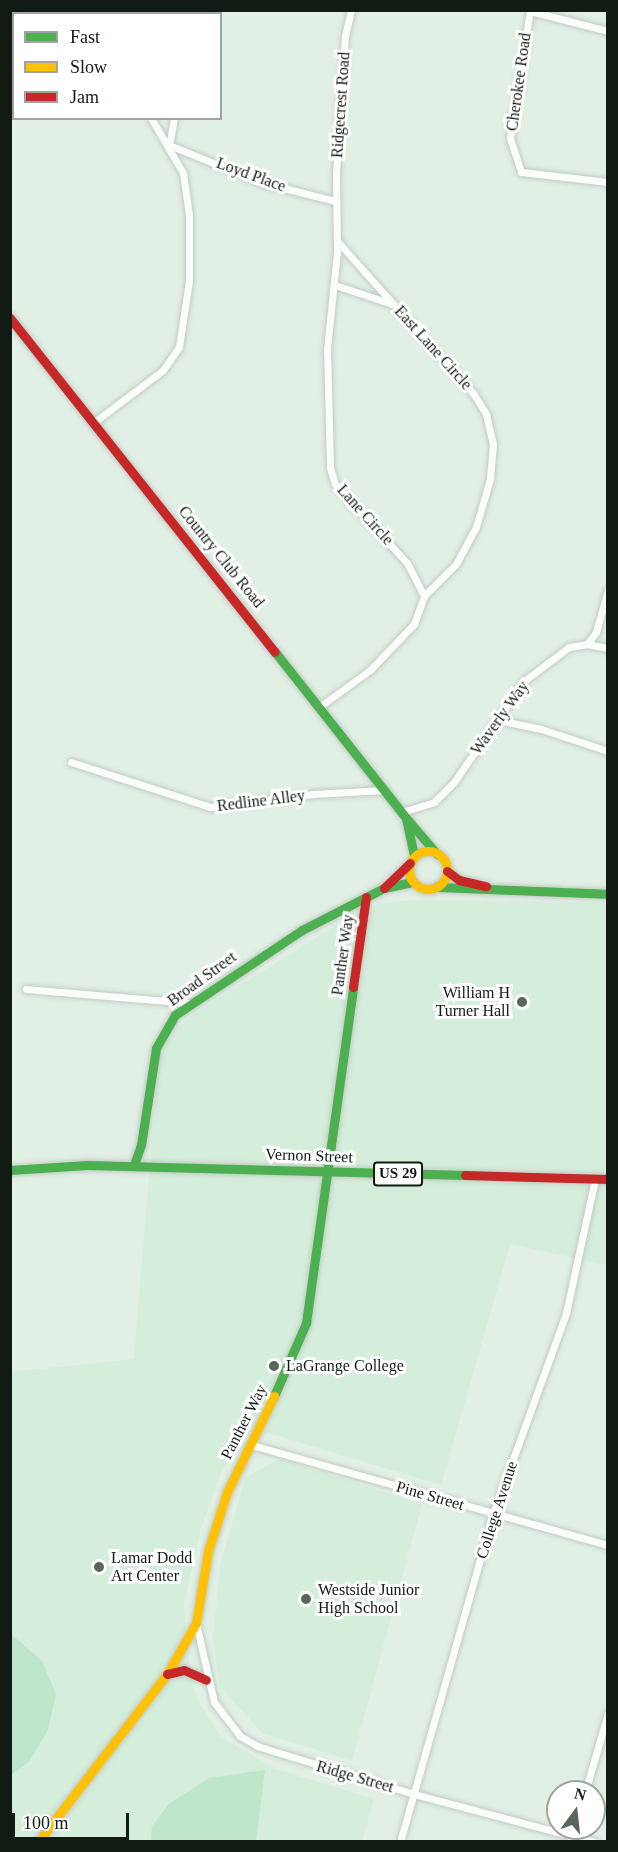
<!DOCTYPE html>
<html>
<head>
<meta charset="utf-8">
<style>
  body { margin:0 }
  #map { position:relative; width:618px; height:1852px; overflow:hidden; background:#e2efe5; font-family:"Times New Roman",serif }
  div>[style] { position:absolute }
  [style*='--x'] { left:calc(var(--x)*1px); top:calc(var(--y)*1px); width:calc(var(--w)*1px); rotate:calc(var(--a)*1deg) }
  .built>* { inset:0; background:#d5eddb }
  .green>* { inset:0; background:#bee6ca }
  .roads { filter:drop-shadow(0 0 2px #c1ccc3) drop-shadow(0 0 2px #c1ccc3) }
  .street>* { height:7px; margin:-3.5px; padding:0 3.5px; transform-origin:3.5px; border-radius:3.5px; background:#fbfdfb }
  .fast>* { height:9px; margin:-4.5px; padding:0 4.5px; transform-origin:4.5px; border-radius:4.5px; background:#4caf50 }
  .slow>* { height:9px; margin:-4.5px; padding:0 4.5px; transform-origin:4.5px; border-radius:4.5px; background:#ffc107 }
  .slow>.ring { margin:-4.5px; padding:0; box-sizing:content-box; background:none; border:9px solid #ffc107; border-radius:50% }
  .jam>* { height:9px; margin:-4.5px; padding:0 4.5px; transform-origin:4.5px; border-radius:4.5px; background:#c62828 }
  .dots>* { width:16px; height:16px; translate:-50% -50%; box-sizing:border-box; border:3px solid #fff; border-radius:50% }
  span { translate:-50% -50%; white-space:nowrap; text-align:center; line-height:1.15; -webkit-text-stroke:6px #fff; paint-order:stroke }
  .shield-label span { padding:2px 4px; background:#fff; border:2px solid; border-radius:4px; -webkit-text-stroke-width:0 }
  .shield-label { font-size:15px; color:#111a13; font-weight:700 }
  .street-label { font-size:16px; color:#111a13 }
  .poi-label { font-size:16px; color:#111a13 }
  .right { translate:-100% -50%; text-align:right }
  .left { translate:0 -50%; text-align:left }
  .frame { position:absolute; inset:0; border:12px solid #111a13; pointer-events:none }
  .legend { position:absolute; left:12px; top:12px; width:210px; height:108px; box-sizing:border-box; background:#fff; border:2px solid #a0a3a1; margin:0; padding:8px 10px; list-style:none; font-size:18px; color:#111a13 }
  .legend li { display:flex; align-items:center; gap:12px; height:30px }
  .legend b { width:30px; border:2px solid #a0a3a1 }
  .north { position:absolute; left:546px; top:1780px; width:60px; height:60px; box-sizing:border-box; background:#fff; border:2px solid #a0a3a1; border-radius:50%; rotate:15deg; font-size:16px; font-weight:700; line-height:24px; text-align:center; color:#111a13 }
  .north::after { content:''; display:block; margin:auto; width:21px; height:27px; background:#5a655c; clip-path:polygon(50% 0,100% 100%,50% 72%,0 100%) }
  .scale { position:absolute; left:12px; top:1813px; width:117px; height:27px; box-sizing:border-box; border:3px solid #111a13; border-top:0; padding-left:8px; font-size:18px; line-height:21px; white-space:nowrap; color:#111a13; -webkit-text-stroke:4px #fff; paint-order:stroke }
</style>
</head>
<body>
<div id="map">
  <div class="built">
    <i style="clip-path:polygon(413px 900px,607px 903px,607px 1265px,510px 1244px,441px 1485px,245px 1426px,221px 1473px,201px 1528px,184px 1602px,190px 1674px,197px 1699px,221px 1737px,276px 1769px,374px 1799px,362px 1841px,11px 1841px,10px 1372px,134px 1359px,159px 1058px,170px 1036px,191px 1016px,346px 919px,382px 903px)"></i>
    <i style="clip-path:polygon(280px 1459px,422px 1504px,352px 1761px,262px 1733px,219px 1685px,213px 1637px,221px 1561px,246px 1477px)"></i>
  </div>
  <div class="green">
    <i style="clip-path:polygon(11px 1634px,42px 1661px,56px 1694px,48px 1730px,29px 1762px,11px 1775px)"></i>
    <i style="clip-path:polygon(265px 1770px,256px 1841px,151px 1841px,152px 1826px,169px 1804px,209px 1778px)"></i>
  </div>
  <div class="roads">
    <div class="street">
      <i style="--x:82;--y:10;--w:4;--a:63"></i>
      <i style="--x:530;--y:10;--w:130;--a:98.9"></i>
      <i style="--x:510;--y:138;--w:36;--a:72"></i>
      <i style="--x:521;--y:172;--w:88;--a:6.6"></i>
      <i style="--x:530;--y:11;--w:81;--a:14.4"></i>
      <i style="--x:197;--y:14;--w:4;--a:-76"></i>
      <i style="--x:174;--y:118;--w:27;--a:100"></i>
      <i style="--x:169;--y:145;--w:98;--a:22.1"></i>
      <i style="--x:260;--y:182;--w:77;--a:14.2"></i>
      <i style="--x:337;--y:241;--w:204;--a:48.2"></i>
      <i style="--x:473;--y:393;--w:25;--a:58"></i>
      <i style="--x:486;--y:414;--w:31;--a:77"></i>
      <i style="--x:493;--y:444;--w:35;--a:95"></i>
      <i style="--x:490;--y:479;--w:50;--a:106.3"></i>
      <i style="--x:476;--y:527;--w:42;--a:118.4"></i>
      <i style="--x:456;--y:564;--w:45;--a:135"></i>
      <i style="--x:335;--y:285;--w:60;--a:18.4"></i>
      <i style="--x:93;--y:423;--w:88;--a:-37.1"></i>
      <i style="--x:163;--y:370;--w:28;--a:-55"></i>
      <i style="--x:179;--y:347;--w:67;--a:-81.4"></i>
      <i style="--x:189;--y:281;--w:66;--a:-90"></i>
      <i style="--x:189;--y:215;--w:42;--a:-98.1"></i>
      <i style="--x:183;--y:173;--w:64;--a:-120.2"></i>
      <i style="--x:587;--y:644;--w:21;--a:11"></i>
      <i style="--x:322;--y:705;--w:59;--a:-36.1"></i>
      <i style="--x:370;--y:670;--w:64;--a:-46.3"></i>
      <i style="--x:414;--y:624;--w:30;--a:-70"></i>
      <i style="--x:424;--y:596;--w:37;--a:-117"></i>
      <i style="--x:407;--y:563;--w:107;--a:-132.3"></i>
      <i style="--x:335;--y:484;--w:17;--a:-107"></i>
      <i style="--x:330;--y:468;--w:119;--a:-91.4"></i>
      <i style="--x:327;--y:349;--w:97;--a:-84.1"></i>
      <i style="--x:337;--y:253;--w:79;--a:-90.7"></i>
      <i style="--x:336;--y:174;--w:138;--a:-86.3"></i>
      <i style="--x:345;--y:36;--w:27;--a:-77"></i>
      <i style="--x:498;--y:720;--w:44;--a:11.8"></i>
      <i style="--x:541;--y:729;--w:71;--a:18.2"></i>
      <i style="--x:71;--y:762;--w:146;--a:17.9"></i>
      <i style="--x:210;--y:807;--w:104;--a:-7.2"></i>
      <i style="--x:313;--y:794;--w:72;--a:-3.2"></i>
      <i style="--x:402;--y:812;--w:34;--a:-17"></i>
      <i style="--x:434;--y:802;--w:28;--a:-45"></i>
      <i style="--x:454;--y:782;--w:123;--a:-55.3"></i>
      <i style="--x:524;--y:681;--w:56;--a:-37.1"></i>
      <i style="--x:569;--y:647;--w:18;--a:-9"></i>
      <i style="--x:587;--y:644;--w:15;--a:-53"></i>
      <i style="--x:596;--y:632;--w:44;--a:-74.1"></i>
      <i style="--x:26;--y:989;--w:164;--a:4.9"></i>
      <i style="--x:252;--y:1445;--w:370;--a:15.7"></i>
      <i style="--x:196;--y:1623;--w:81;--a:77.2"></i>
      <i style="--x:214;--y:1702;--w:43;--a:52.6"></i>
      <i style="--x:240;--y:1736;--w:20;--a:30"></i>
      <i style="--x:257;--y:1746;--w:164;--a:17"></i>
      <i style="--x:414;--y:1794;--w:187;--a:14.9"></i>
      <i style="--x:585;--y:1792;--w:82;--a:-73.8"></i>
      <i style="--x:400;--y:1842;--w:341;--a:-74.2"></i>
      <i style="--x:493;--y:1514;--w:214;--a:-70"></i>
      <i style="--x:566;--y:1313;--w:137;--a:-77.8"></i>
      <i style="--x:570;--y:1842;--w:15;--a:-74"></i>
    </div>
    <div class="fast">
      <i style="--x:275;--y:652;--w:211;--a:51.7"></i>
      <i style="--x:406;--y:818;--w:39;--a:78"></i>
      <i style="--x:406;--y:818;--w:48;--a:49.3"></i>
      <i style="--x:436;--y:887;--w:172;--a:2.3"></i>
      <i style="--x:134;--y:1165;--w:21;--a:-71"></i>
      <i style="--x:141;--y:1145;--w:98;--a:-81.2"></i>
      <i style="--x:156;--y:1048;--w:38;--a:-60"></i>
      <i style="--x:175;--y:1015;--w:153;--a:-33.8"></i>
      <i style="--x:302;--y:930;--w:92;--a:-27.1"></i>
      <i style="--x:384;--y:888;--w:30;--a:-12"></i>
      <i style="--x:10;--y:1170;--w:77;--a:-3.7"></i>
      <i style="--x:87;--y:1165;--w:378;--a:1.5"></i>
      <i style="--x:274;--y:1396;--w:80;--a:-66.3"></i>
      <i style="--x:306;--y:1323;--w:339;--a:-82"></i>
    </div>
    <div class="slow">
      <i class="ring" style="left:409px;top:851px;width:29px;height:29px"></i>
      <i style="--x:38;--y:1842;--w:212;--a:-52.5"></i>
      <i style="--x:167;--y:1674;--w:59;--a:-60.4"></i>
      <i style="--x:196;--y:1623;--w:73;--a:-80.5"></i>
      <i style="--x:208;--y:1551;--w:62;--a:-72.1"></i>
      <i style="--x:227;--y:1492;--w:107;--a:-63.9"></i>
    </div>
    <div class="jam">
      <i style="--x:10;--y:318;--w:426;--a:51.6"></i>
      <i style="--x:447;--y:871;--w:15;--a:37"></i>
      <i style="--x:459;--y:880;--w:28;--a:13"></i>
      <i style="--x:384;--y:888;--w:36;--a:-44"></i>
      <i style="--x:353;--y:987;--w:91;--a:-81.8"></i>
      <i style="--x:465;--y:1175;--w:143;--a:1.6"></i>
      <i style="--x:167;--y:1674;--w:17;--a:-13"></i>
      <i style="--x:184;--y:1670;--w:24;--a:24"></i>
    </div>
  </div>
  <div class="dots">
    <i style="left:522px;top:1002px;background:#5a655c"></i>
    <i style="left:274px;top:1366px;background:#5a655c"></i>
    <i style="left:99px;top:1567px;background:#5a655c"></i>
    <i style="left:306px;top:1599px;background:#5a655c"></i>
  </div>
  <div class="shield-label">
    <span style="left:398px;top:1174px">US 29</span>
  </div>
  <div class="street-label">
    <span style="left:519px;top:82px;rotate:-82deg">Cherokee Road</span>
    <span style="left:341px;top:105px;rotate:-86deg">Ridgecrest Road</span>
    <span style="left:251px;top:175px;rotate:20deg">Loyd Place</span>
    <span style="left:433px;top:348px;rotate:48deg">East Lane Circle</span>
    <span style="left:365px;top:515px;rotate:48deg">Lane Circle</span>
    <span style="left:221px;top:557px;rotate:51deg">Country Club Road</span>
    <span style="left:500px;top:718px;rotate:-54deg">Waverly Way</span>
    <span style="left:261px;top:801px;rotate:-7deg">Redline Alley</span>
    <span style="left:343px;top:955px;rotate:-82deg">Panther Way</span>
    <span style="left:202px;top:979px;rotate:-36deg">Broad Street</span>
    <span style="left:309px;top:1156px;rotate:2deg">Vernon Street</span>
    <span style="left:244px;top:1422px;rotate:-63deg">Panther Way</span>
    <span style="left:430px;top:1496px;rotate:16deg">Pine Street</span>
    <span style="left:497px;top:1510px;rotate:-72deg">College Avenue</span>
    <span style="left:355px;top:1777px;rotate:16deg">Ridge Street</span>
  </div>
  <div class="poi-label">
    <span class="right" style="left:510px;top:1002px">William H<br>Turner Hall</span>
    <span class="left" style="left:286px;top:1366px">LaGrange College</span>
    <span class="left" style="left:111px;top:1567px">Lamar Dodd<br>Art Center</span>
    <span class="left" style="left:318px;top:1599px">Westside Junior<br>High School</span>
  </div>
  <div class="frame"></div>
  <ul class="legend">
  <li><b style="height:8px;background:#4caf50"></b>Fast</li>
  <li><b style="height:8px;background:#ffc107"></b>Slow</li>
  <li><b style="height:8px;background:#c62828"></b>Jam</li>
  </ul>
  <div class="north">N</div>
  <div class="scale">100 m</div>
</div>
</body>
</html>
